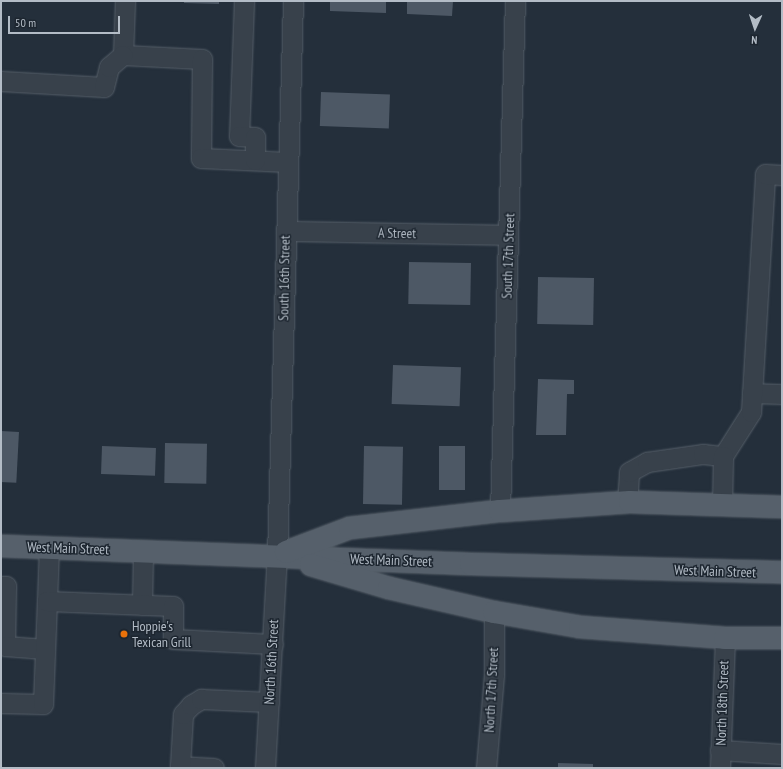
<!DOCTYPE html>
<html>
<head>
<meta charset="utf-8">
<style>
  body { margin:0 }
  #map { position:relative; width:783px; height:769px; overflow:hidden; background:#242f3b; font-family:"PT Sans Narrow",sans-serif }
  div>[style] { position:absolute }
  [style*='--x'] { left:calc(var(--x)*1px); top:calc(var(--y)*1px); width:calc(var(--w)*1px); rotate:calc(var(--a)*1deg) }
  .building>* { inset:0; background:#4d5865; transform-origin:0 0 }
  .roads { filter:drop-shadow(0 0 1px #565f69) drop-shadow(0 0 1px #565f69) }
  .minor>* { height:19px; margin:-9.5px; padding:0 9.5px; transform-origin:9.5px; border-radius:9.5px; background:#38414b }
  .major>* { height:22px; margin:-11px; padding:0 11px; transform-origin:11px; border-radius:11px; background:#56606b }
  .dots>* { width:11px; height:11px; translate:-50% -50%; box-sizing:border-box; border:2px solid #1d2630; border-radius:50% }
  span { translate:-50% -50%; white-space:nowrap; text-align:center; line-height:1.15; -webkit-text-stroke:3px #1d2630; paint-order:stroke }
  .street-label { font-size:14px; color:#b3bcc6 }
  .poi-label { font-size:14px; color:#b3bcc6 }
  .left { translate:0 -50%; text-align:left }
  .frame { position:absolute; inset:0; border:2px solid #b3bcc6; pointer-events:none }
  .north { position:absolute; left:735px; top:8px; width:40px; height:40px; -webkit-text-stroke:3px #1d2630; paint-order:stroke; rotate:183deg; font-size:11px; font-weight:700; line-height:16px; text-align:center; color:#b3bcc6 }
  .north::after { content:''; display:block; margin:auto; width:14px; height:18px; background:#b3bcc6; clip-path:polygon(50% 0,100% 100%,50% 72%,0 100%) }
  .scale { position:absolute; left:8px; top:16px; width:112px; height:18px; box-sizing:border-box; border:2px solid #b3bcc6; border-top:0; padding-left:5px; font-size:12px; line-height:14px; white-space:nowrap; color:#b3bcc6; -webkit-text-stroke:3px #1d2630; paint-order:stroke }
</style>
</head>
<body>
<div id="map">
  <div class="building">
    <i style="clip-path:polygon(184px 1px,219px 1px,219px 4px,184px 3px)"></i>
    <i style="clip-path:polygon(330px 1px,386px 1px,386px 13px,330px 11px)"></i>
    <i style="clip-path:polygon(407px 1px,453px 1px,452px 16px,407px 14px)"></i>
    <i style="left:321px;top:92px;width:69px;height:34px;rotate:2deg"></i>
    <i style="left:409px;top:262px;width:62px;height:42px;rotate:1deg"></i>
    <i style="left:538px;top:277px;width:56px;height:47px;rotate:1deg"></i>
    <i style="left:393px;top:365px;width:68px;height:39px;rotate:2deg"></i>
    <i style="clip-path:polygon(538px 379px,574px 380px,574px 394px,567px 394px,566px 435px,536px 435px)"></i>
    <i style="left:1px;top:431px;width:18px;height:51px;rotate:3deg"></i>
    <i style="left:165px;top:443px;width:42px;height:40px;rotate:1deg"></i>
    <i style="left:102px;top:446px;width:54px;height:28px;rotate:2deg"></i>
    <i style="left:364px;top:446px;width:39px;height:58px;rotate:1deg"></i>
    <i style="left:439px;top:446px;width:26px;height:44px"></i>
    <i style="clip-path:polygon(558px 763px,593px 764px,593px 768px,558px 768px)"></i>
  </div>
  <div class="roads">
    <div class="minor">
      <i style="--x:125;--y:1;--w:54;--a:92.1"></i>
      <i style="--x:123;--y:55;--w:79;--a:2.9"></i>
      <i style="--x:202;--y:59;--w:99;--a:90.6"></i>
      <i style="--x:201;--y:158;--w:87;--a:2.6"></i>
      <i style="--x:244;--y:1;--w:135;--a:92.1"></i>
      <i style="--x:239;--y:136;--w:16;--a:4"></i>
      <i style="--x:255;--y:137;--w:23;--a:90"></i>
      <i style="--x:1;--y:81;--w:103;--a:3.3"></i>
      <i style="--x:104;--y:87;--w:21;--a:-76"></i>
      <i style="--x:109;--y:67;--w:18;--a:-41"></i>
      <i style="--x:286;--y:231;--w:222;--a:1"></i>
      <i style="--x:752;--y:393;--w:30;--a:2"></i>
      <i style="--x:627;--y:503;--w:31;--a:-86"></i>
      <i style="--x:629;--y:472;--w:21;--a:-29"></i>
      <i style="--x:647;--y:462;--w:57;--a:-8.1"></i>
      <i style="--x:703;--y:454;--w:20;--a:6"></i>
      <i style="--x:723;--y:456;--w:52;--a:-57.5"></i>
      <i style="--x:751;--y:412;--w:238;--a:-86.6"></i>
      <i style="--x:765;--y:174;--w:17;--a:3"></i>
      <i style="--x:722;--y:505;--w:49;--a:-88.8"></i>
      <i style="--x:500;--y:511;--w:510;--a:-88.32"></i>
      <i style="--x:1;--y:586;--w:5;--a:0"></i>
      <i style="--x:6;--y:586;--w:60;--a:91"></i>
      <i style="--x:5;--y:646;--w:40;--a:4.3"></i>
      <i style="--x:47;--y:601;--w:54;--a:-87.9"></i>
      <i style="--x:142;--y:605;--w:54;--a:-88.9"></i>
      <i style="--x:1;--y:703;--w:42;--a:1.4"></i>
      <i style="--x:43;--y:704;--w:103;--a:-87.8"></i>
      <i style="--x:47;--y:601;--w:126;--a:2.3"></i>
      <i style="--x:173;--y:606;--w:33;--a:90"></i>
      <i style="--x:173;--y:639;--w:100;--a:2.9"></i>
      <i style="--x:720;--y:750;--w:62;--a:3.7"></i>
      <i style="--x:214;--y:768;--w:34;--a:-177"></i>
      <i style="--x:180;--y:766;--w:52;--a:-86.7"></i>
      <i style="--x:183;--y:714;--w:12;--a:-48"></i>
      <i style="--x:191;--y:705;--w:12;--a:-31"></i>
      <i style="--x:201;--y:699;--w:68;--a:2.5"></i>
      <i style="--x:265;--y:768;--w:212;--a:-86.8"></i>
      <i style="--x:277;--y:556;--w:555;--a:-88.35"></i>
      <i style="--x:486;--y:768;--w:94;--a:-85.1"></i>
      <i style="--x:494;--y:674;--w:62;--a:-90"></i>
      <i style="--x:720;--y:768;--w:130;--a:-87.8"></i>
    </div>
    <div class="major">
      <i style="--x:1;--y:546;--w:470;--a:2.2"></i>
      <i style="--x:471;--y:564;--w:311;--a:1.5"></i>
      <i style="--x:286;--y:552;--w:68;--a:-20.6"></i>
      <i style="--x:350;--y:528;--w:151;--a:-6.5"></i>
      <i style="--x:500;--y:511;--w:130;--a:-4"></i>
      <i style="--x:630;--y:502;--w:152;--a:1.9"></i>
      <i style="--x:311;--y:565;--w:81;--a:16.4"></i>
      <i style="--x:389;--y:588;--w:108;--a:12.9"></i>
      <i style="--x:494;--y:612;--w:87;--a:9.9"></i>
      <i style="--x:580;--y:627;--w:145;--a:4.3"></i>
      <i style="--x:725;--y:638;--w:57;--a:0"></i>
    </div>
  </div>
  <div class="dots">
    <i style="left:124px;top:634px;background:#e8710a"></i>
  </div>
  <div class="street-label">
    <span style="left:397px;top:233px;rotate:1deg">A Street</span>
    <span style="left:508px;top:256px;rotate:-88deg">South 17th Street</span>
    <span style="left:284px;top:278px;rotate:-89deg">South 16th Street</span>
    <span style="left:68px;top:548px;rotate:2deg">West Main Street</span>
    <span style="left:391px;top:560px;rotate:2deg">West Main Street</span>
    <span style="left:715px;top:571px;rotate:2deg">West Main Street</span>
    <span style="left:271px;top:662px;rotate:-87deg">North 16th Street</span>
    <span style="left:491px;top:690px;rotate:-87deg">North 17th Street</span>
    <span style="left:722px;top:703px;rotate:-88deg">North 18th Street</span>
  </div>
  <div class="poi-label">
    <span class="left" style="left:132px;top:634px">Hoppie's<br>Texican Grill</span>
  </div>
  <div class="frame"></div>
  <div class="north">N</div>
  <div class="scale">50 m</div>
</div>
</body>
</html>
